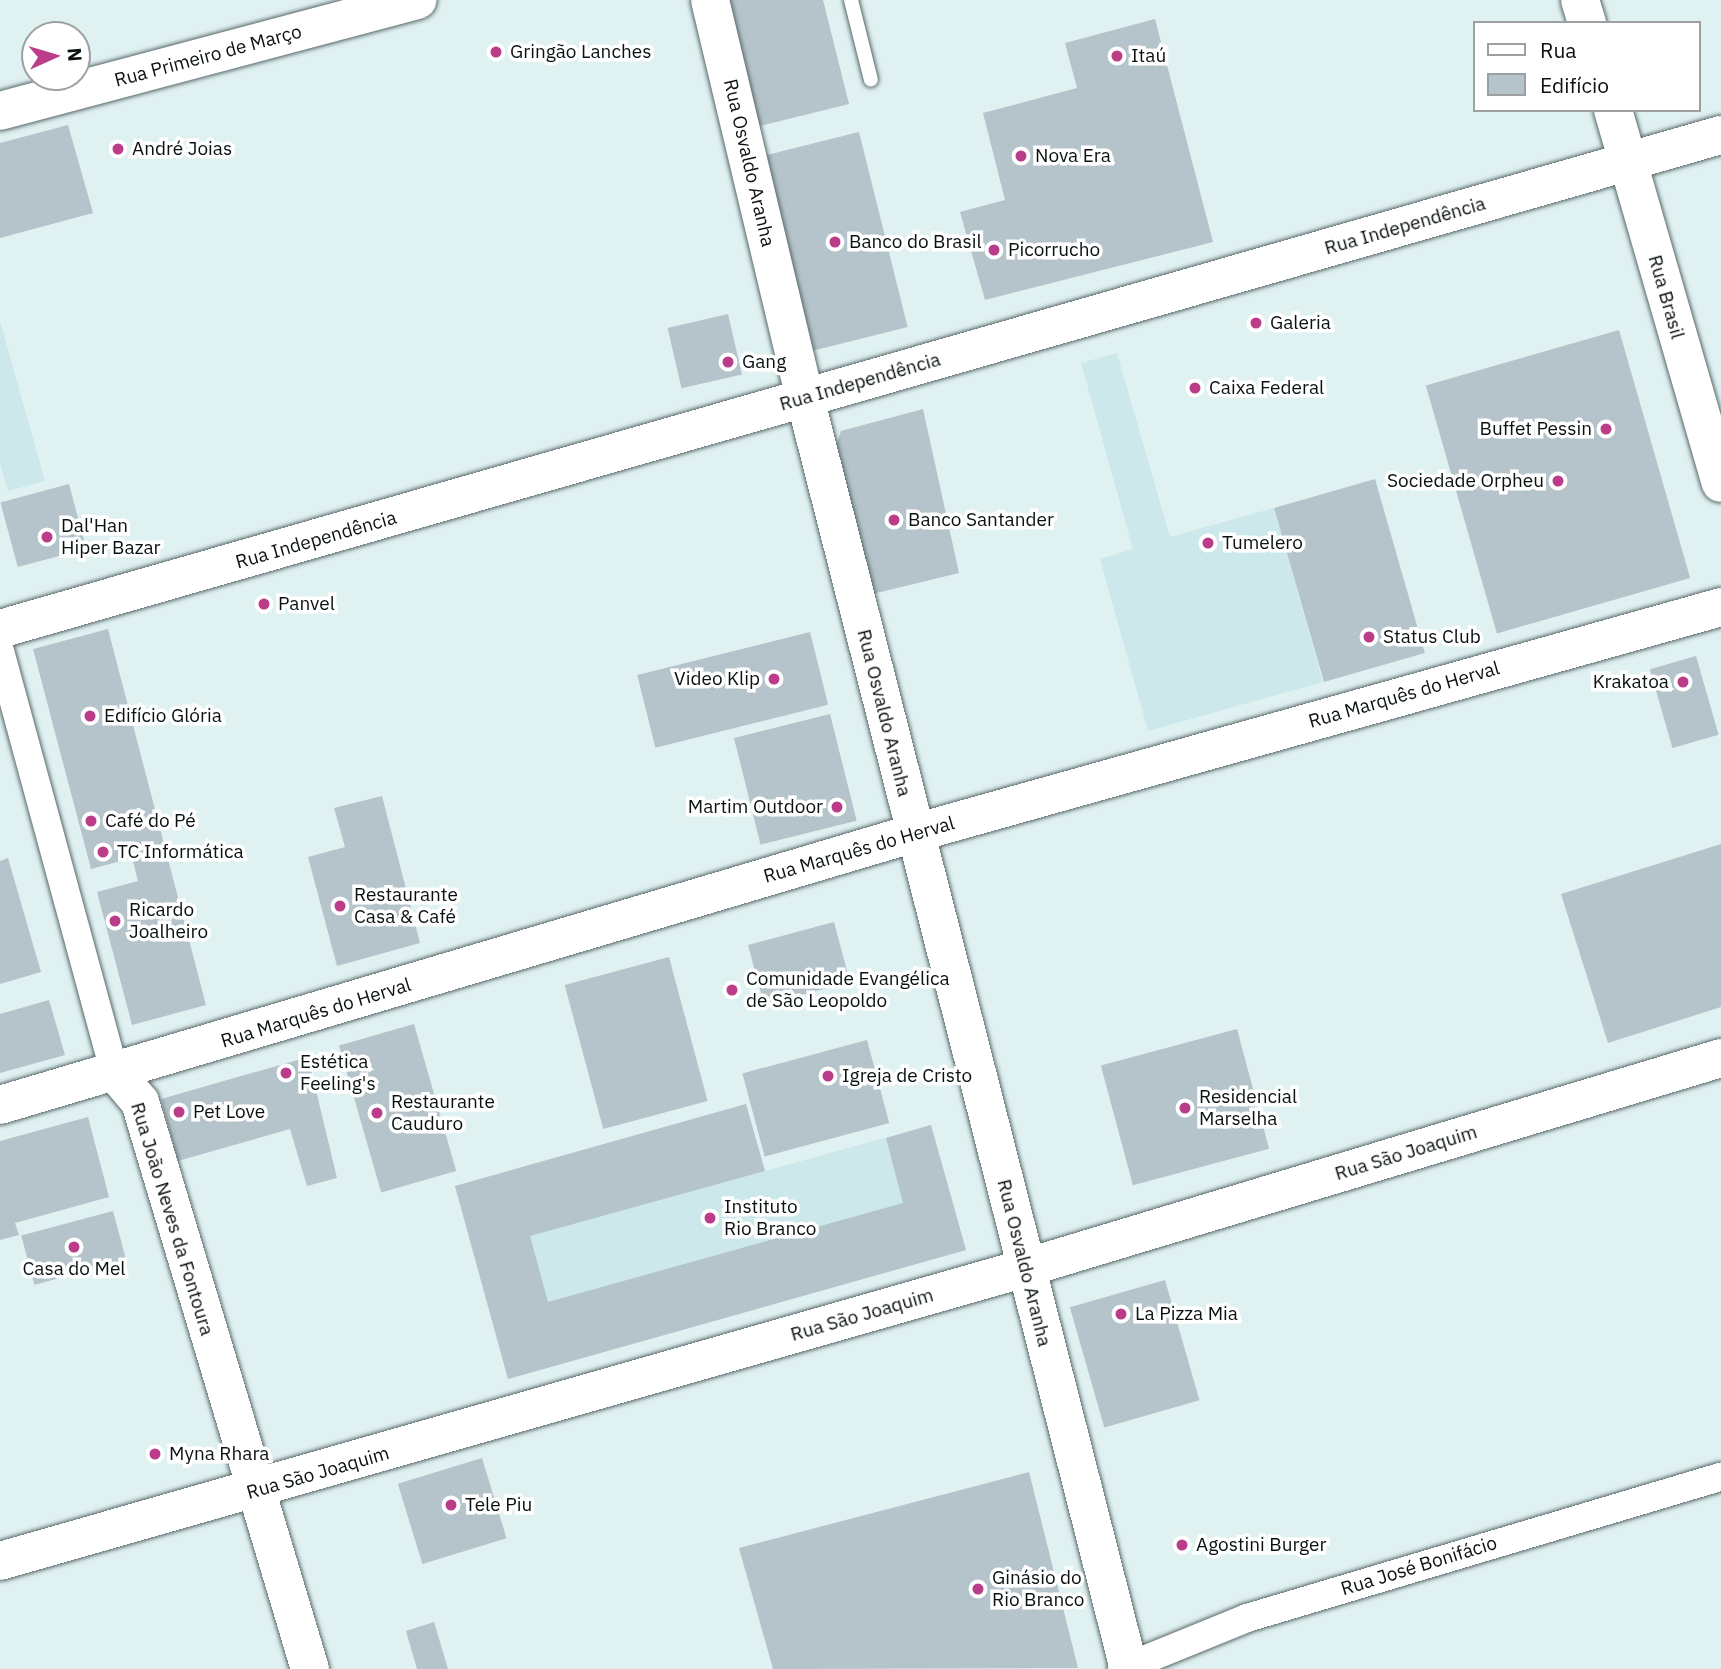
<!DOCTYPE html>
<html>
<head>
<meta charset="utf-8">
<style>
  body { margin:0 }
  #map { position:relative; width:1721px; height:1669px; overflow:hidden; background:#e0f1f2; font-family:"IBM Plex Sans",sans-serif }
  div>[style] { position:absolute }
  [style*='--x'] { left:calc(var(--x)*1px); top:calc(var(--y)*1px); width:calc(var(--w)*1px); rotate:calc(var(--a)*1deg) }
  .built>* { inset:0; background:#cde8ea }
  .building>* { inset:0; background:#b5c3ca; transform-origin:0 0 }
  .roads { filter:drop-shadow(0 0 2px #596869) drop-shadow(0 0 2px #596869) }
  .lane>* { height:14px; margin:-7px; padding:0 7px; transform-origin:7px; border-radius:7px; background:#fff }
  .street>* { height:28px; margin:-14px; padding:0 14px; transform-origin:14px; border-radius:14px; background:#fff }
  .secondary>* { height:38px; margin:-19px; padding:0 19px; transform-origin:19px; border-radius:19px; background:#fff }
  .dots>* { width:19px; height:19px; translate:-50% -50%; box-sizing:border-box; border:4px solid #fff; border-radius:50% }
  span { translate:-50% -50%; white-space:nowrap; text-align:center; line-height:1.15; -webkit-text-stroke:7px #fff; paint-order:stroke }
  .poi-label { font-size:19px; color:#0b1111 }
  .left { translate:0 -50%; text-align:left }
  .right { translate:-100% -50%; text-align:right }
  .street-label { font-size:19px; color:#0b1111 }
  .legend { position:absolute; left:1473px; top:21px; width:228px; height:91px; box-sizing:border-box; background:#fff; border:2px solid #9da0a0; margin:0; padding:9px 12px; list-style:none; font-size:21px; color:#0b1111 }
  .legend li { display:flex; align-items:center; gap:14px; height:35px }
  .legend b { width:35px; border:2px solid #9da0a0 }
  .north { position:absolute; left:21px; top:21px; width:70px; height:70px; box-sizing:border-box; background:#fff; border:2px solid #9da0a0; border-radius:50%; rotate:86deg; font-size:19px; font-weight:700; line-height:28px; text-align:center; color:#0b1111 }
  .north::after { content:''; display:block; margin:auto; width:24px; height:32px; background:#bb3d8a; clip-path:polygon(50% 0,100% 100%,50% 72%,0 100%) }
</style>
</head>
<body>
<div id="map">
  <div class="built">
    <i style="clip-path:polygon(0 321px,45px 481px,8px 491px,0 464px)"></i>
    <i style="clip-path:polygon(1117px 353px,1170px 537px,1274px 508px,1323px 682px,1148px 731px,1100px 559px,1133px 549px,1081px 363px)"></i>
    <i style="clip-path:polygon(746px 1104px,765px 1171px,931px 1125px,966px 1250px,508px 1379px,455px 1186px)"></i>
  </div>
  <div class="building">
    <i style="clip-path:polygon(725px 0,823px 0,849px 104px,756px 127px)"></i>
    <i style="clip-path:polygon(1155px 19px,1213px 242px,985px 300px,960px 212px,1005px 200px,983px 113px,1077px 88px,1065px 43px)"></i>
    <i style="clip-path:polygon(68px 125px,93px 213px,0 238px,0 143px)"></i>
    <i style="left:859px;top:132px;width:201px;height:100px;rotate:76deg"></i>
    <i style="left:728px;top:314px;width:62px;height:62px;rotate:77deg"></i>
    <i style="left:1619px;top:330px;width:258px;height:201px;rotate:74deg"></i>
    <i style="clip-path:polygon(923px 409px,959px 573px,860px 597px,828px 468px,841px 431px)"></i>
    <i style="left:1375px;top:479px;width:181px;height:105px;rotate:74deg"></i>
    <i style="left:69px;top:484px;width:67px;height:71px;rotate:75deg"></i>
    <i style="clip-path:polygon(108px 629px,206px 1005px,132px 1025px,97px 892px,138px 881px,135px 869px,132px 858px,91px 869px,33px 649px)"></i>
    <i style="left:810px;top:632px;width:75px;height:178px;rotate:76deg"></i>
    <i style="left:1696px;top:656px;width:82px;height:48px;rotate:74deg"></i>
    <i style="left:830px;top:714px;width:110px;height:99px;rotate:76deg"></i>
    <i style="clip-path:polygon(382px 796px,420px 943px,337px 966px,308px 857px,345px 847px,334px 808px)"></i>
    <i style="clip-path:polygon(1721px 844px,1721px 1007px,1608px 1043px,1561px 894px)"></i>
    <i style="clip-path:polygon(8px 858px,41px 972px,0 984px,0 861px)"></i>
    <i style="left:834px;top:922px;width:62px;height:89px;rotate:75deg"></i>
    <i style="left:669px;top:957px;width:149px;height:108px;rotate:75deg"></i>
    <i style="clip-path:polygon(49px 1000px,65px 1055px,0 1073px,0 1014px)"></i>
    <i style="left:414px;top:1024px;width:153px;height:78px;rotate:74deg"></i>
    <i style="left:1237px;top:1029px;width:124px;height:141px;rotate:75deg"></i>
    <i style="left:867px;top:1040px;width:86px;height:129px;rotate:75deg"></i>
    <i style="clip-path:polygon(308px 1057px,337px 1178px,307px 1186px,290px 1129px,178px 1161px,161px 1099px)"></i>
    <i style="clip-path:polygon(746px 1104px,765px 1171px,530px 1236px,548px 1302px,903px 1203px,886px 1138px,931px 1125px,966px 1250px,508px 1379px,455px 1186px)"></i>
    <i style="clip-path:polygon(88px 1117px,109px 1197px,15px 1223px,19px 1235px,0 1240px,0 1141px)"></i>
    <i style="left:113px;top:1211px;width:51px;height:95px;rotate:75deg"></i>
    <i style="left:1165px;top:1280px;width:125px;height:99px;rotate:74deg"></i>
    <i style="left:482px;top:1458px;width:84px;height:88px;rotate:73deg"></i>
    <i style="clip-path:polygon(1029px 1472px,1078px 1668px,773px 1669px,739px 1548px)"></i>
    <i style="clip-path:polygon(434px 1622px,448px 1669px,417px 1669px,406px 1631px)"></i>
  </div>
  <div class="roads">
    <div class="lane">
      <i style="--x:851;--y:0;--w:82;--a:76"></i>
    </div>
    <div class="street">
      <i style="--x:0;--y:651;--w:435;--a:74.8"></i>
      <i style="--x:1122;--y:1669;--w:135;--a:-22.2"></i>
      <i style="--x:1247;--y:1618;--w:495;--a:-16.6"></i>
    </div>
    <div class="secondary">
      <i style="--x:710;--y:0;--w:409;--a:76.6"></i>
      <i style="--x:805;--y:398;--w:1312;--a:75.7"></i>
      <i style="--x:1580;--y:0;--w:24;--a:73"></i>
      <i style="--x:1613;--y:110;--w:388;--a:73.9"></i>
      <i style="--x:0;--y:111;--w:432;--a:-14.9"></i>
      <i style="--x:0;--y:629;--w:1790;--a:-16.02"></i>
      <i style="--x:114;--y:1071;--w:40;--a:50"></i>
      <i style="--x:140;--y:1102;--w:592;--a:73.31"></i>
      <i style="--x:0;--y:1105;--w:955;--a:-16.56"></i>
      <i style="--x:915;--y:833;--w:837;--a:-15.66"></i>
      <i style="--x:0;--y:1561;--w:1066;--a:-15.95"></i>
      <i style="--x:1025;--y:1268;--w:727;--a:-16.79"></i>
    </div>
  </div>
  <div class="dots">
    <i style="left:496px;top:52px;background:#bb3d8a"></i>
    <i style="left:1117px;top:56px;background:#bb3d8a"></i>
    <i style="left:118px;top:149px;background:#bb3d8a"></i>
    <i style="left:1021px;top:156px;background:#bb3d8a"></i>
    <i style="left:835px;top:242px;background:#bb3d8a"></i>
    <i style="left:994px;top:250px;background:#bb3d8a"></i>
    <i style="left:1256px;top:323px;background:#bb3d8a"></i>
    <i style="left:728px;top:362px;background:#bb3d8a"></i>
    <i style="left:1195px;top:388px;background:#bb3d8a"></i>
    <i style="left:1606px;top:429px;background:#bb3d8a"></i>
    <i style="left:1558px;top:481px;background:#bb3d8a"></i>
    <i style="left:894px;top:520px;background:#bb3d8a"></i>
    <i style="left:47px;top:537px;background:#bb3d8a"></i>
    <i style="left:1208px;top:543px;background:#bb3d8a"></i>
    <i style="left:264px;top:604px;background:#bb3d8a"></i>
    <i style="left:1369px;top:637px;background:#bb3d8a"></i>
    <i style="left:774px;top:679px;background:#bb3d8a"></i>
    <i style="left:1683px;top:682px;background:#bb3d8a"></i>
    <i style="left:90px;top:716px;background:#bb3d8a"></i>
    <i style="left:837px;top:807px;background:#bb3d8a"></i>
    <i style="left:91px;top:821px;background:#bb3d8a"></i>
    <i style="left:103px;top:852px;background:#bb3d8a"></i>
    <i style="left:340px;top:906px;background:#bb3d8a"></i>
    <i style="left:115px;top:921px;background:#bb3d8a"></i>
    <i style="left:732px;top:990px;background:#bb3d8a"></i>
    <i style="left:286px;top:1073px;background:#bb3d8a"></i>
    <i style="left:828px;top:1076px;background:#bb3d8a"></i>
    <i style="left:1185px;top:1108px;background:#bb3d8a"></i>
    <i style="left:179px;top:1112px;background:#bb3d8a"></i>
    <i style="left:377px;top:1113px;background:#bb3d8a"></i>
    <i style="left:710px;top:1218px;background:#bb3d8a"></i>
    <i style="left:74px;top:1247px;background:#bb3d8a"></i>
    <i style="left:1121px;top:1314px;background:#bb3d8a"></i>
    <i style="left:155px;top:1454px;background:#bb3d8a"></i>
    <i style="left:451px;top:1505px;background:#bb3d8a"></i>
    <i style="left:1182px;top:1545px;background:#bb3d8a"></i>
    <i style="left:978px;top:1589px;background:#bb3d8a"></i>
  </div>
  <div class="poi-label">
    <span class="left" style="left:510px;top:52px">Gringão Lanches</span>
    <span class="left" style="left:1131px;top:56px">Itaú</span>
    <span class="left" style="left:132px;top:149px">André Joias</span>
    <span class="left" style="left:1035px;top:156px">Nova Era</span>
    <span class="left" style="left:849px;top:242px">Banco do Brasil</span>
    <span class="left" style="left:1008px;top:250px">Picorrucho</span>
    <span class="left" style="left:1270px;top:323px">Galeria</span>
    <span class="left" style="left:742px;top:362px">Gang</span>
    <span class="left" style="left:1209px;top:388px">Caixa Federal</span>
    <span class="right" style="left:1592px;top:429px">Buffet Pessin</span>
    <span class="right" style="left:1544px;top:481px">Sociedade Orpheu</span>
    <span class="left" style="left:908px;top:520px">Banco Santander</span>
    <span class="left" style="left:61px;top:537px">Dal'Han<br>Hiper Bazar</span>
    <span class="left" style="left:1222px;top:543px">Tumelero</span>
    <span class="left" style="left:278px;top:604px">Panvel</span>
    <span class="left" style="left:1383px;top:637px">Status Club</span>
    <span class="right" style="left:760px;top:679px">Video Klip</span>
    <span class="right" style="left:1669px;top:682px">Krakatoa</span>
    <span class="left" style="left:104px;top:716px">Edifício Glória</span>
    <span class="right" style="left:823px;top:807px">Martim Outdoor</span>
    <span class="left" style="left:105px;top:821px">Café do Pé</span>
    <span class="left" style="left:117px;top:852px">TC Informática</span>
    <span class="left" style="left:354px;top:906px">Restaurante<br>Casa &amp; Café</span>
    <span class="left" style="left:129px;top:921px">Ricardo<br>Joalheiro</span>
    <span class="left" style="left:746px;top:990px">Comunidade Evangélica<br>de São Leopoldo</span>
    <span class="left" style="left:300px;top:1073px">Estética<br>Feeling's</span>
    <span class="left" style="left:842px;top:1076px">Igreja de Cristo</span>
    <span class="left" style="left:1199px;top:1108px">Residencial<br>Marselha</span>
    <span class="left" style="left:391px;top:1113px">Restaurante<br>Cauduro</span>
    <span class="left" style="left:193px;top:1112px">Pet Love</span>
    <span class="left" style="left:724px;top:1218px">Instituto<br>Rio Branco</span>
    <span style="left:74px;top:1269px">Casa do Mel</span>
    <span class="left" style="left:1135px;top:1314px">La Pizza Mia</span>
    <span class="left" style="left:169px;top:1454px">Myna Rhara</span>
    <span class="left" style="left:465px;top:1505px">Tele Piu</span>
    <span class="left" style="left:1196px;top:1545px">Agostini Burger</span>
    <span class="left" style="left:992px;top:1589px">Ginásio do<br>Rio Branco</span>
  </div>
  <div class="street-label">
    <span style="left:208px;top:56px;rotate:-15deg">Rua Primeiro de Março</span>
    <span style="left:749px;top:163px;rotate:77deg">Rua Osvaldo Aranha</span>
    <span style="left:1405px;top:226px;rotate:-16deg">Rua Independência</span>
    <span style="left:1666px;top:297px;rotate:74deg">Rua Brasil</span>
    <span style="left:860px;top:382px;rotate:-16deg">Rua Independência</span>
    <span style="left:316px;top:540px;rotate:-16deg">Rua Independência</span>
    <span style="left:1404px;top:695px;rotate:-16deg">Rua Marquês do Herval</span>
    <span style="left:884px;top:713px;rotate:76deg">Rua Osvaldo Aranha</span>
    <span style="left:859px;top:850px;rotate:-16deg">Rua Marquês do Herval</span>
    <span style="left:316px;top:1013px;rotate:-17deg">Rua Marquês do Herval</span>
    <span style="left:1406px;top:1153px;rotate:-17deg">Rua São Joaquim</span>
    <span style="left:172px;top:1219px;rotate:73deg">Rua João Neves da Fontoura</span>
    <span style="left:1024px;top:1263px;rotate:76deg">Rua Osvaldo Aranha</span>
    <span style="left:862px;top:1315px;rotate:-16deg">Rua São Joaquim</span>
    <span style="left:318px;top:1473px;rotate:-16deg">Rua São Joaquim</span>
    <span style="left:1419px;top:1566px;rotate:-17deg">Rua José Bonifácio</span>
  </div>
  <ul class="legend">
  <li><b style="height:9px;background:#fff"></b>Rua</li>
  <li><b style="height:19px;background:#b5c3ca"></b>Edifício</li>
  </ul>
  <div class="north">N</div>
</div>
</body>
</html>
